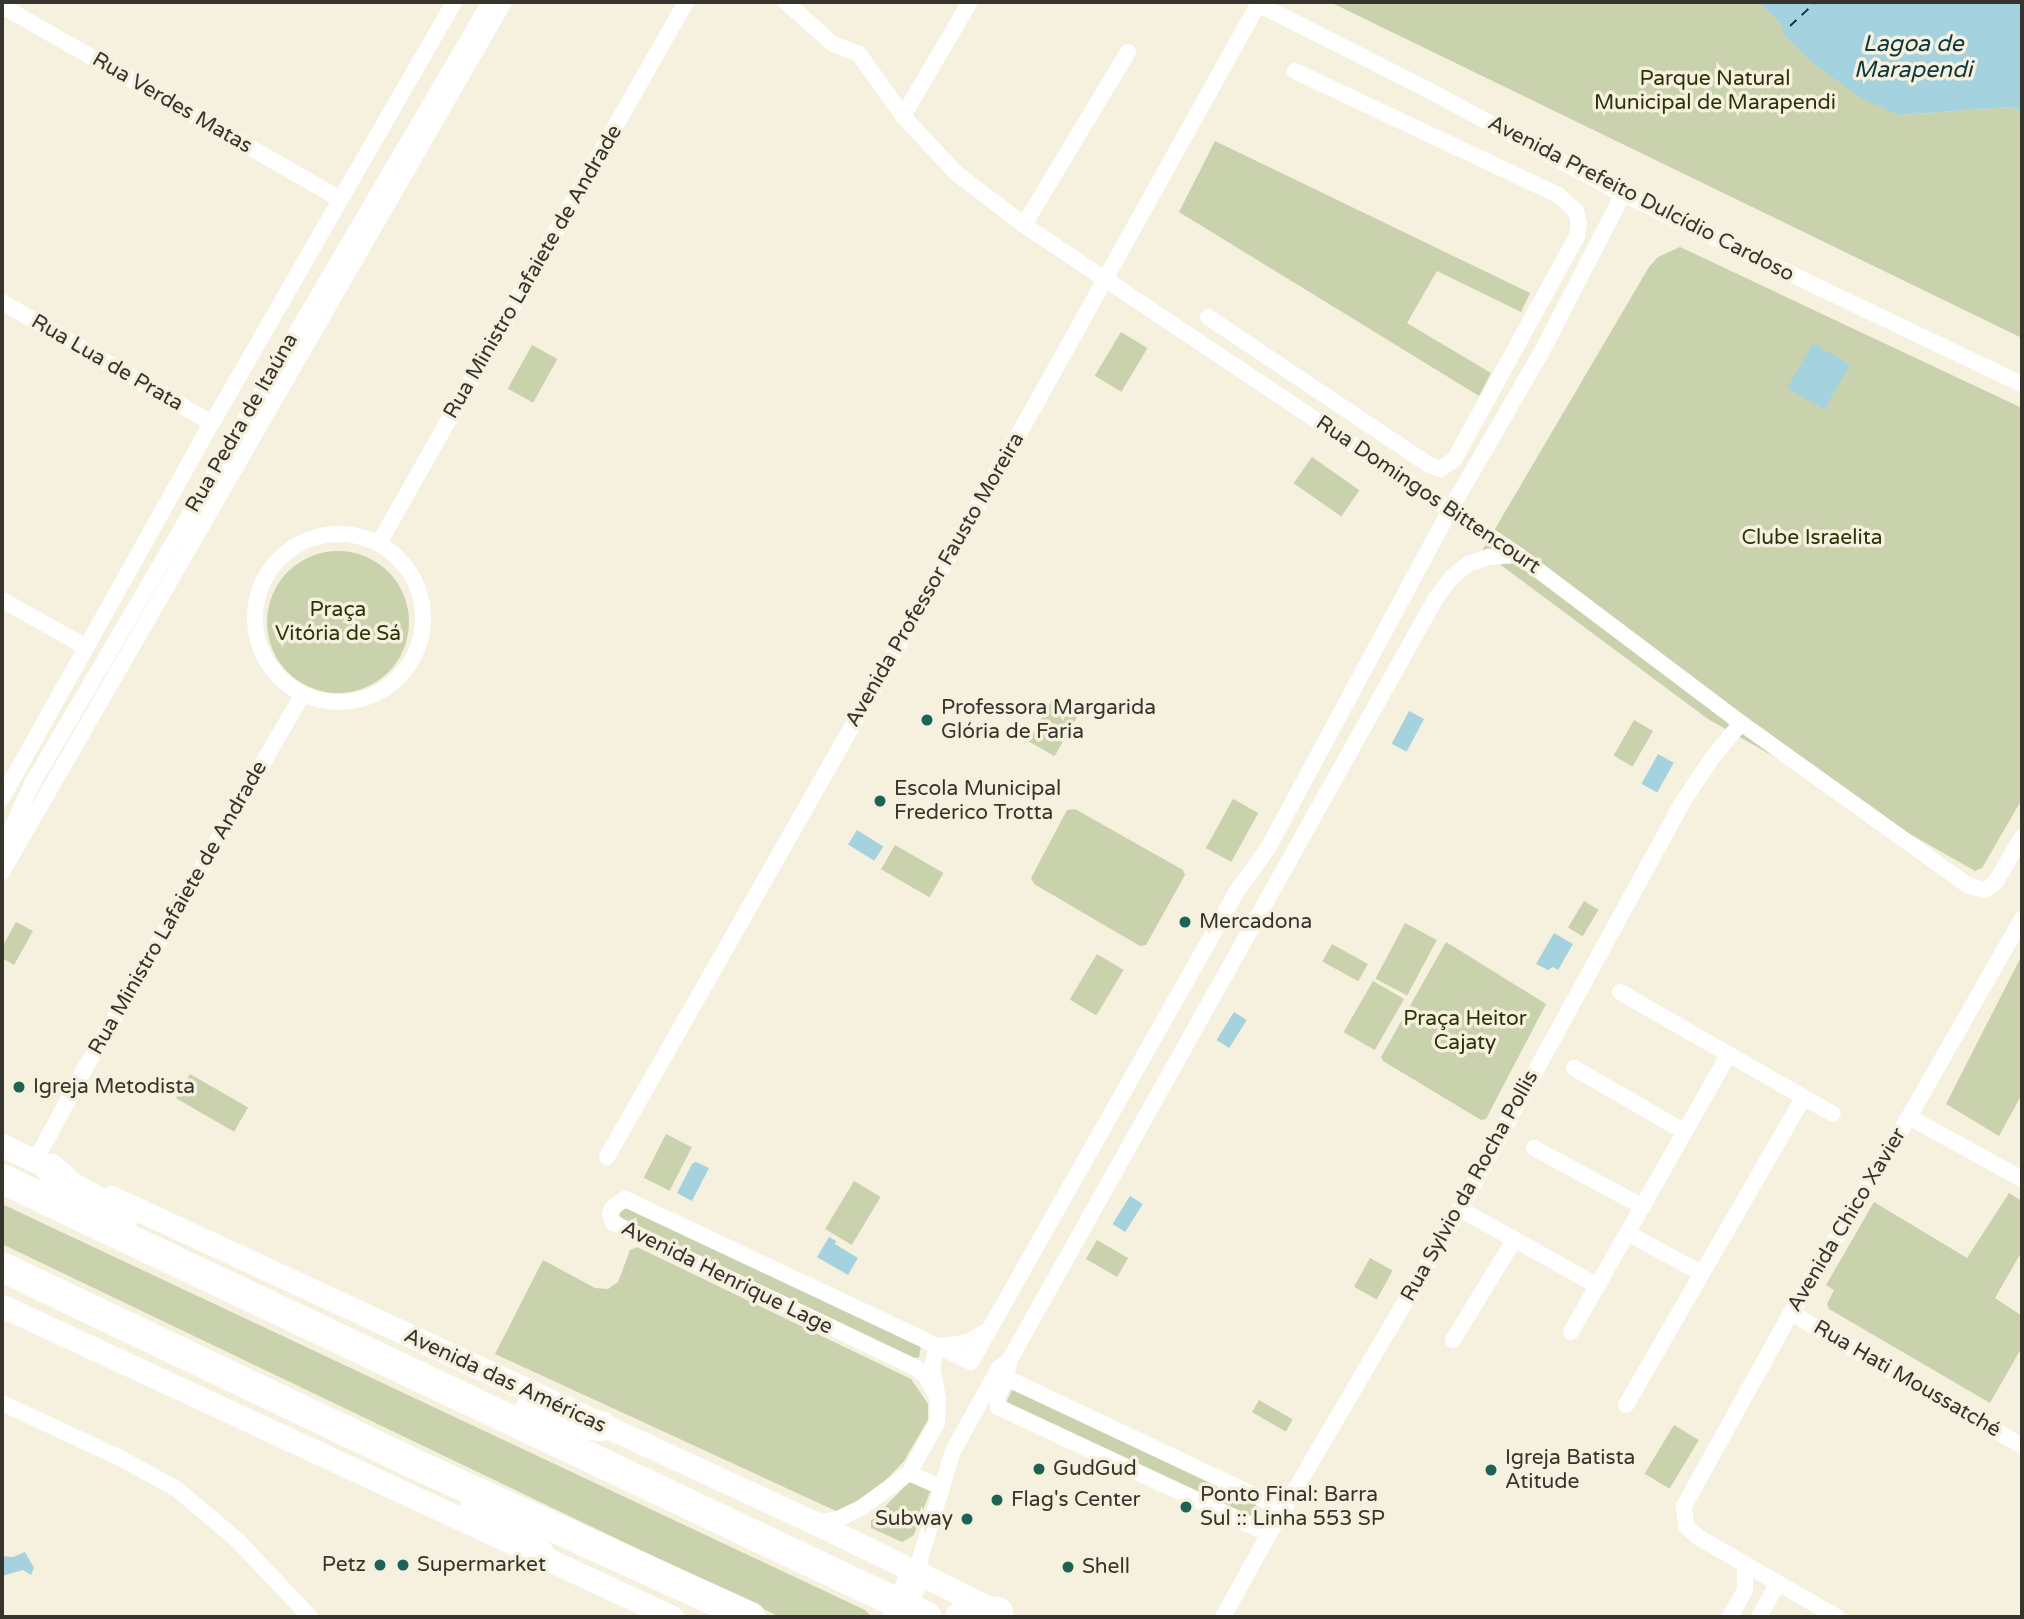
<!DOCTYPE html>
<html>
<head>
<meta charset="utf-8">
<style>
  body { margin:0 }
  #map { position:relative; width:2024px; height:1619px; overflow:hidden; background:#f5f1de; font-family:"Varela Round",sans-serif }
  div>[style] { position:absolute }
  [style*='--x'] { left:calc(var(--x)*1px); top:calc(var(--y)*1px); width:calc(var(--w)*1px); rotate:calc(var(--a)*1deg) }
  .green>* { inset:0; background:#c9d2ad; transform-origin:0 0 }
  .round { border-radius:50% }
  .water>* { inset:0; background:#a5d2df; transform-origin:0 0 }
  .ferry>* { height:2px; margin-top:-1px; transform-origin:0; background:repeating-linear-gradient(90deg,#0d3741 0 9px,transparent 0 16px) }
  .street>* { height:16px; margin:-8px; padding:0 8px; transform-origin:8px; border-radius:8px; background:#fff }
  .street>.ring { margin:-8px; padding:0; box-sizing:content-box; background:none; border:16px solid #fff; border-radius:50% }
  .secondary>* { height:23px; margin:-11.5px; padding:0 11.5px; transform-origin:11.5px; border-radius:11.5px; background:#fff }
  .highway>* { height:30px; margin:-15px; padding:0 15px; transform-origin:15px; border-radius:15px; background:#fff }
  .dots>* { width:19px; height:19px; translate:-50% -50%; box-sizing:border-box; border:4px solid #f5f1de; border-radius:50% }
  span { translate:-50% -50%; white-space:nowrap; text-align:center; line-height:1.15; -webkit-text-stroke:7px #f5f1de; paint-order:stroke }
  .park-label { font-size:21px; color:#2c3307 }
  .street-label { font-size:21px; color:#36342d }
  .poi-label { font-size:21px; color:#36342d }
  .left { translate:0 -50%; text-align:left }
  .right { translate:-100% -50%; text-align:right }
  .water-label { font-size:23px; color:#0d3741; font-style:italic }
  .frame { position:absolute; inset:0; border:4px solid #36342d; pointer-events:none }
</style>
</head>
<body>
<div id="map">
  <div class="green">
    <i style="clip-path:polygon(1330px 2px,1760px 2px,1780px 24px,1899px 115px,2010px 107px,2022px 112px,2022px 338px)"></i>
    <i style="clip-path:polygon(1215px 141px,1530px 293px,1521px 312px,1437px 271px,1407px 323px,1491px 373px,1479px 396px,1179px 212px)"></i>
    <i style="clip-path:polygon(1680px 247px,2022px 408px,2022px 799px,1982px 868px,1975px 871px,1708px 719px,1482px 551px,1649px 267px,1658px 257px)"></i>
    <i style="left:1121px;top:332px;width:31px;height:51px;rotate:31deg"></i>
    <i style="left:532px;top:345px;width:29px;height:50px;rotate:29deg"></i>
    <i style="left:1312px;top:457px;width:58px;height:32px;rotate:35deg"></i>
    <i class="round" style="left:267px;top:551px;width:142px;height:142px"></i>
    <i style="left:1054px;top:697px;width:30px;height:51px;rotate:30deg"></i>
    <i style="left:1634px;top:720px;width:22px;height:41px;rotate:30deg"></i>
    <i style="left:1233px;top:799px;width:29px;height:56px;rotate:29deg"></i>
    <i style="clip-path:polygon(1075px 809px,1183px 870px,1185px 875px,1146px 945px,1140px 946px,1034px 884px,1031px 878px,1067px 810px)"></i>
    <i style="left:895px;top:845px;width:56px;height:28px;rotate:30deg"></i>
    <i style="left:1584px;top:901px;width:17px;height:31px;rotate:31deg"></i>
    <i style="clip-path:polygon(16px 922px,33px 931px,14px 965px,2px 958px,2px 947px)"></i>
    <i style="left:1405px;top:923px;width:36px;height:63px;rotate:28deg"></i>
    <i style="clip-path:polygon(1446px 942px,1546px 1004px,1486px 1119px,1481px 1120px,1383px 1061px,1381px 1057px)"></i>
    <i style="left:1332px;top:944px;width:41px;height:20px;rotate:29deg"></i>
    <i style="left:1097px;top:954px;width:31px;height:53px;rotate:31deg"></i>
    <i style="clip-path:polygon(2022px 955px,2022px 1094px,1999px 1136px,1946px 1104px)"></i>
    <i style="left:1373px;top:981px;width:36px;height:59px;rotate:30deg"></i>
    <i style="left:190px;top:1074px;width:67px;height:28px;rotate:30deg"></i>
    <i style="left:666px;top:1134px;width:29px;height:49px;rotate:27deg"></i>
    <i style="left:854px;top:1181px;width:31px;height:56px;rotate:31deg"></i>
    <i style="clip-path:polygon(2009px 1193px,2022px 1201px,2022px 1251px,1995px 1298px,2022px 1316px,2022px 1347px,1990px 1403px,1829px 1309px,1827px 1304px,1834px 1290px,1826px 1285px,1874px 1202px,1967px 1258px)"></i>
    <i style="clip-path:polygon(2px 1204px,865px 1610px,872px 1617px,780px 1617px,2px 1244px)"></i>
    <i style="clip-path:polygon(625px 1207px,921px 1346px,919px 1357px,915px 1358px,624px 1220px,619px 1215px)"></i>
    <i style="left:1097px;top:1240px;width:36px;height:22px;rotate:30deg"></i>
    <i style="clip-path:polygon(637px 1247px,911px 1379px,928px 1404px,928px 1420px,904px 1461px,873px 1494px,836px 1511px,495px 1354px,543px 1260px,595px 1288px,608px 1289px,618px 1282px,630px 1250px)"></i>
    <i style="left:1370px;top:1258px;width:26px;height:33px;rotate:29deg"></i>
    <i style="left:1012px;top:1390px;width:270px;height:13px;rotate:25deg"></i>
    <i style="left:1259px;top:1400px;width:39px;height:14px;rotate:30deg"></i>
    <i style="left:1674px;top:1425px;width:29px;height:57px;rotate:31deg"></i>
    <i style="clip-path:polygon(912px 1479px,931px 1489px,914px 1535px,902px 1542px,871px 1528px,871px 1521px)"></i>
  </div>
  <div class="water">
    <i style="clip-path:polygon(1760px 2px,2022px 2px,2022px 112px,2010px 107px,1899px 115px,1861px 98px,1810px 61px,1786px 37px,1780px 24px)"></i>
    <i style="left:1813px;top:343px;width:43px;height:52px;rotate:30deg"></i>
    <i style="left:1409px;top:711px;width:17px;height:37px;rotate:28deg"></i>
    <i style="left:1658px;top:754px;width:18px;height:34px;rotate:29deg"></i>
    <i style="left:857px;top:830px;width:31px;height:17px;rotate:32deg"></i>
    <i style="clip-path:polygon(1554px 933px,1573px 944px,1558px 970px,1553px 967px,1548px 970px,1536px 964px)"></i>
    <i style="left:1234px;top:1012px;width:15px;height:33px;rotate:32deg"></i>
    <i style="clip-path:polygon(696px 1162px,709px 1168px,692px 1201px,677px 1193px,692px 1164px)"></i>
    <i style="left:1130px;top:1196px;width:15px;height:33px;rotate:32deg"></i>
    <i style="clip-path:polygon(829px 1237px,836px 1241px,835px 1244px,858px 1258px,848px 1275px,817px 1257px)"></i>
    <i style="clip-path:polygon(25px 1552px,34px 1568px,31px 1575px,23px 1570px,2px 1576px,2px 1556px,13px 1557px)"></i>
  </div>
  <div class="ferry">
    <i style="--x:1790;--y:26;--w:35;--a:-43"></i>
  </div>
  <div class="street">
    <i style="--x:786;--y:2;--w:63;--a:41.8"></i>
    <i style="--x:833;--y:44;--w:28;--a:21"></i>
    <i style="--x:859;--y:54;--w:76;--a:54.6"></i>
    <i style="--x:903;--y:116;--w:78;--a:47.1"></i>
    <i style="--x:956;--y:173;--w:86;--a:37.4"></i>
    <i style="--x:1024;--y:225;--w:594;--a:33.74"></i>
    <i style="--x:1518;--y:555;--w:279;--a:37"></i>
    <i style="--x:1741;--y:723;--w:278;--a:35.6"></i>
    <i style="--x:1967;--y:885;--w:19;--a:16"></i>
    <i style="--x:1985;--y:890;--w:12;--a:-35"></i>
    <i style="--x:1995;--y:883;--w:53;--a:-59.6"></i>
    <i style="--x:2;--y:6;--w:390;--a:29.7"></i>
    <i style="--x:903;--y:116;--w:132;--a:-59.6"></i>
    <i style="--x:1024;--y:225;--w:202;--a:-59"></i>
    <i style="--x:2;--y:302;--w:242;--a:30"></i>
    <i style="--x:1208;--y:317;--w:266;--a:33.8"></i>
    <i style="--x:1429;--y:465;--w:12;--a:20"></i>
    <i style="--x:1440;--y:469;--w:17;--a:-33"></i>
    <i style="--x:1454;--y:460;--w:256;--a:-61.2"></i>
    <i style="--x:1577;--y:236;--w:13;--a:-81"></i>
    <i style="--x:1579;--y:223;--w:12;--a:-104"></i>
    <i style="--x:1576;--y:211;--w:24;--a:-138"></i>
    <i style="--x:1558;--y:195;--w:291;--a:-154.8"></i>
    <i class="ring" style="left:255px;top:534px;width:152px;height:152px"></i>
    <i style="--x:379;--y:543;--w:622;--a:-60.43"></i>
    <i style="--x:2;--y:600;--w:96;--a:29.2"></i>
    <i style="--x:2;--y:798;--w:430;--a:-60.8"></i>
    <i style="--x:212;--y:423;--w:486;--a:-60.1"></i>
    <i style="--x:2;--y:849;--w:72;--a:-65.2"></i>
    <i style="--x:32;--y:784;--w:906;--a:-59.64"></i>
    <i style="--x:2;--y:872;--w:1004;--a:-60.01"></i>
    <i style="--x:1620;--y:992;--w:245;--a:29.8"></i>
    <i style="--x:1574;--y:1068;--w:128;--a:30"></i>
    <i style="--x:1909;--y:1117;--w:129;--a:28.8"></i>
    <i style="--x:1534;--y:1148;--w:124;--a:28.4"></i>
    <i style="--x:607;--y:1157;--w:863;--a:-60.35"></i>
    <i style="--x:1034;--y:407;--w:457;--a:-60.9"></i>
    <i style="--x:1256;--y:8;--w:8;--a:-7"></i>
    <i style="--x:1264;--y:7;--w:184;--a:26.8"></i>
    <i style="--x:1428;--y:90;--w:221;--a:28.1"></i>
    <i style="--x:1623;--y:194;--w:442;--a:25.5"></i>
    <i style="--x:35;--y:1161;--w:109;--a:-61.6"></i>
    <i style="--x:87;--y:1065;--w:429;--a:-59.8"></i>
    <i style="--x:1460;--y:1209;--w:158;--a:29.2"></i>
    <i style="--x:1629;--y:1234;--w:82;--a:28.4"></i>
    <i style="--x:1791;--y:1313;--w:267;--a:29.9"></i>
    <i style="--x:1571;--y:1332;--w:320;--a:-60.4"></i>
    <i style="--x:1453;--y:1340;--w:117;--a:-58.6"></i>
    <i style="--x:1009;--y:1361;--w:874;--a:-60.77"></i>
    <i style="--x:1436;--y:598;--w:26;--a:-53"></i>
    <i style="--x:1452;--y:577;--w:21;--a:-39"></i>
    <i style="--x:1468;--y:564;--w:21;--a:-19"></i>
    <i style="--x:1488;--y:557;--w:30;--a:-4"></i>
    <i style="--x:938;--y:1399;--w:24;--a:-118"></i>
    <i style="--x:927;--y:1378;--w:15;--a:-138"></i>
    <i style="--x:916;--y:1368;--w:336;--a:-154.4"></i>
    <i style="--x:613;--y:1223;--w:9;--a:-108"></i>
    <i style="--x:610;--y:1214;--w:6;--a:-72"></i>
    <i style="--x:612;--y:1208;--w:16;--a:-35"></i>
    <i style="--x:625;--y:1199;--w:382;--a:25.2"></i>
    <i style="--x:971;--y:1362;--w:541;--a:-60.54"></i>
    <i style="--x:1237;--y:891;--w:53;--a:-54.2"></i>
    <i style="--x:1268;--y:848;--w:384;--a:-61.7"></i>
    <i style="--x:1450;--y:510;--w:179;--a:-59.9"></i>
    <i style="--x:1540;--y:355;--w:181;--a:-62.7"></i>
    <i style="--x:2;--y:1403;--w:132;--a:25"></i>
    <i style="--x:122;--y:1459;--w:63;--a:28.6"></i>
    <i style="--x:177;--y:1489;--w:79;--a:40.4"></i>
    <i style="--x:237;--y:1540;--w:106;--a:46.5"></i>
    <i style="--x:1626;--y:1405;--w:354;--a:-60"></i>
    <i style="--x:909;--y:1473;--w:35;--a:24"></i>
    <i style="--x:815;--y:1523;--w:24;--a:-9"></i>
    <i style="--x:839;--y:1519;--w:25;--a:-27"></i>
    <i style="--x:861;--y:1508;--w:59;--a:-36.1"></i>
    <i style="--x:909;--y:1473;--w:57;--a:-60.8"></i>
    <i style="--x:937;--y:1423;--w:24;--a:-88"></i>
    <i style="--x:938;--y:1399;--w:34;--a:-100"></i>
    <i style="--x:932;--y:1366;--w:20;--a:-75"></i>
    <i style="--x:937;--y:1347;--w:31;--a:-9"></i>
    <i style="--x:968;--y:1342;--w:22;--a:-30"></i>
    <i style="--x:1269;--y:1534;--w:299;--a:-154.9"></i>
    <i style="--x:998;--y:1407;--w:11;--a:-95"></i>
    <i style="--x:997;--y:1396;--w:18;--a:-61"></i>
    <i style="--x:1006;--y:1380;--w:9;--a:13"></i>
    <i style="--x:1015;--y:1382;--w:297;--a:25.3"></i>
    <i style="--x:916;--y:1572;--w:127;--a:-73"></i>
    <i style="--x:953;--y:1451;--w:95;--a:-61"></i>
    <i style="--x:999;--y:1368;--w:12;--a:-35"></i>
    <i style="--x:1009;--y:1361;--w:8;--a:97"></i>
    <i style="--x:1223;--y:1617;--w:95;--a:-61"></i>
    <i style="--x:1269;--y:1534;--w:377;--a:-59.6"></i>
    <i style="--x:1460;--y:1209;--w:463;--a:-61.3"></i>
    <i style="--x:1682;--y:803;--w:54;--a:-56.3"></i>
    <i style="--x:1712;--y:758;--w:45;--a:-50.4"></i>
    <i style="--x:1730;--y:1617;--w:31;--a:-61"></i>
    <i style="--x:1745;--y:1590;--w:26;--a:-90"></i>
    <i style="--x:1759;--y:1617;--w:39;--a:-61"></i>
    <i style="--x:1837;--y:1617;--w:160;--a:-150.1"></i>
    <i style="--x:1698;--y:1537;--w:16;--a:-137"></i>
    <i style="--x:1686;--y:1526;--w:20;--a:-96"></i>
    <i style="--x:1684;--y:1506;--w:221;--a:-61"></i>
    <i style="--x:1791;--y:1313;--w:229;--a:-59"></i>
    <i style="--x:1909;--y:1117;--w:228;--a:-60.3"></i>
  </div>
  <div class="secondary">
    <i style="--x:2;--y:1145;--w:69;--a:25.8"></i>
    <i style="--x:111;--y:1197;--w:776;--a:24.85"></i>
    <i style="--x:815;--y:1523;--w:201;--a:25.9"></i>
    <i style="--x:2;--y:1306;--w:739;--a:24.9"></i>
  </div>
  <div class="highway">
    <i style="--x:51;--y:1169;--w:25;--a:43"></i>
    <i style="--x:69;--y:1186;--w:63;--a:28.6"></i>
    <i style="--x:2;--y:1179;--w:1023;--a:25.34"></i>
    <i style="--x:2;--y:1267;--w:448;--a:25.5"></i>
    <i style="--x:406;--y:1460;--w:379;--a:24.5"></i>
    <i style="--x:531;--y:1408;--w:39;--a:23"></i>
    <i style="--x:567;--y:1423;--w:34;--a:5"></i>
    <i style="--x:475;--y:1508;--w:65;--a:30.5"></i>
    <i style="--x:531;--y:1541;--w:19;--a:58"></i>
    <i style="--x:898;--y:1617;--w:48;--a:-68.2"></i>
    <i style="--x:960;--y:1617;--w:17;--a:-17"></i>
    <i style="--x:976;--y:1612;--w:22;--a:0"></i>
  </div>
  <div class="dots">
    <i style="left:927px;top:720px;background:#1c6356"></i>
    <i style="left:880px;top:801px;background:#1c6356"></i>
    <i style="left:1185px;top:922px;background:#1c6356"></i>
    <i style="left:19px;top:1087px;background:#1c6356"></i>
    <i style="left:1039px;top:1469px;background:#1c6356"></i>
    <i style="left:1491px;top:1470px;background:#1c6356"></i>
    <i style="left:997px;top:1500px;background:#1c6356"></i>
    <i style="left:1186px;top:1507px;background:#1c6356"></i>
    <i style="left:967px;top:1519px;background:#1c6356"></i>
    <i style="left:380px;top:1565px;background:#1c6356"></i>
    <i style="left:403px;top:1565px;background:#1c6356"></i>
    <i style="left:1068px;top:1567px;background:#1c6356"></i>
  </div>
  <div class="park-label">
    <span style="left:1715px;top:91px">Parque Natural<br>Municipal de Marapendi</span>
    <span style="left:1812px;top:538px">Clube Israelita</span>
    <span style="left:338px;top:622px">Praça<br>Vitória de Sá</span>
    <span style="left:1465px;top:1031px">Praça Heitor<br>Cajaty</span>
  </div>
  <div class="street-label">
    <span style="left:172px;top:103px;rotate:30deg">Rua Verdes Matas</span>
    <span style="left:1641px;top:199px;rotate:27deg">Avenida Prefeito Dulcídio Cardoso</span>
    <span style="left:533px;top:272px;rotate:-60deg">Rua Ministro Lafaiete de Andrade</span>
    <span style="left:107px;top:363px;rotate:30deg">Rua Lua de Prata</span>
    <span style="left:242px;top:423px;rotate:-60deg">Rua Pedra de Itaúna</span>
    <span style="left:1428px;top:495px;rotate:34deg">Rua Domingos Bittencourt</span>
    <span style="left:935px;top:580px;rotate:-60deg">Avenida Professor Fausto Moreira</span>
    <span style="left:178px;top:908px;rotate:-60deg">Rua Ministro Lafaiete de Andrade</span>
    <span style="left:1470px;top:1186px;rotate:-61deg">Rua Sylvio da Rocha Pollis</span>
    <span style="left:1847px;top:1220px;rotate:-59deg">Avenida Chico Xavier</span>
    <span style="left:727px;top:1278px;rotate:26deg">Avenida Henrique Lage</span>
    <span style="left:1907px;top:1379px;rotate:30deg">Rua Hati Moussatché</span>
    <span style="left:505px;top:1381px;rotate:25deg">Avenida das Américas</span>
  </div>
  <div class="poi-label">
    <span class="left" style="left:941px;top:720px">Professora Margarida<br>Glória de Faria</span>
    <span class="left" style="left:894px;top:801px">Escola Municipal<br>Frederico Trotta</span>
    <span class="left" style="left:1199px;top:922px">Mercadona</span>
    <span class="left" style="left:33px;top:1087px">Igreja Metodista</span>
    <span class="left" style="left:1505px;top:1470px">Igreja Batista<br>Atitude</span>
    <span class="left" style="left:1053px;top:1469px">GudGud</span>
    <span class="left" style="left:1200px;top:1507px">Ponto Final: Barra<br>Sul :: Linha 553 SP</span>
    <span class="left" style="left:1011px;top:1500px">Flag's Center</span>
    <span class="right" style="left:953px;top:1519px">Subway</span>
    <span class="right" style="left:366px;top:1565px">Petz</span>
    <span class="left" style="left:417px;top:1565px">Supermarket</span>
    <span class="left" style="left:1082px;top:1567px">Shell</span>
  </div>
  <div class="water-label">
    <span style="left:1913px;top:57px">Lagoa de<br>Marapendi</span>
  </div>
  <div class="frame"></div>
</div>
</body>
</html>
